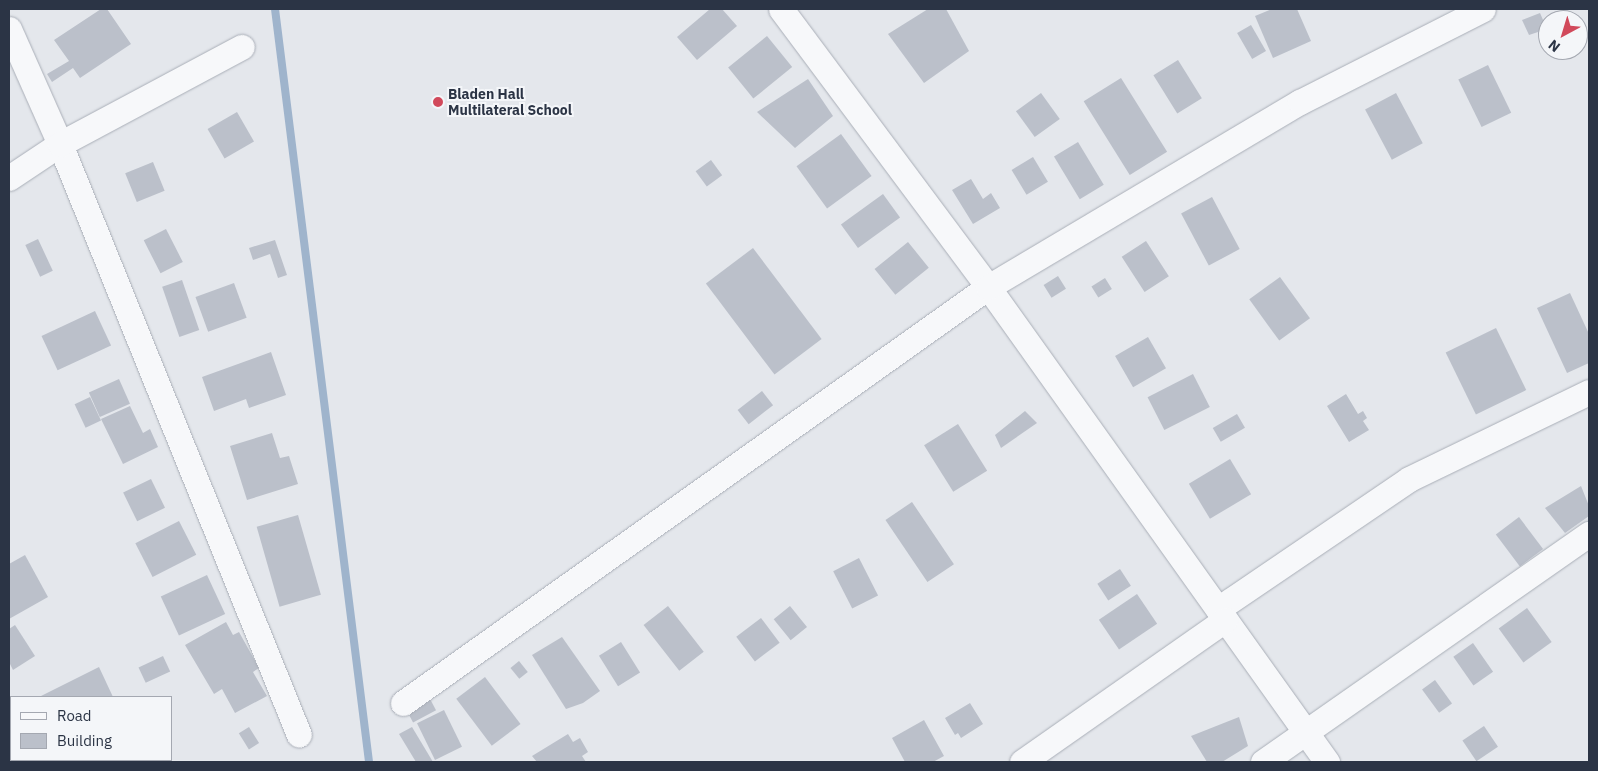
<!DOCTYPE html>
<html>
<head>
<meta charset="utf-8">
<style>
  body { margin:0 }
  #map { position:relative; width:1598px; height:771px; overflow:hidden; background:#e4e7ec; font-family:"IBM Plex Sans",sans-serif }
  div>[style] { position:absolute }
  [style*='--x'] { left:calc(var(--x)*1px); top:calc(var(--y)*1px); width:calc(var(--w)*1px); rotate:calc(var(--a)*1deg) }
  .stream>* { height:8px; margin:-4px; padding:0 4px; transform-origin:4px; border-radius:4px; background:#9fb4cc }
  .building>* { inset:0; background:#bbc0ca; transform-origin:0 0 }
  .roads { filter:drop-shadow(0 0 1px #a9aeb7) drop-shadow(0 0 1px #a9aeb7) }
  .street>* { height:25px; margin:-12.5px; padding:0 12.5px; transform-origin:12.5px; border-radius:12.5px; background:#f7f8fa }
  .dots>* { width:14px; height:14px; translate:-50% -50%; box-sizing:border-box; border:2px solid #f4f6f9; border-radius:50% }
  span { translate:-50% -50%; white-space:nowrap; text-align:center; line-height:1.15; -webkit-text-stroke:4px #f4f6f9; paint-order:stroke }
  .poi-label { font-size:14px; color:#2b3445; font-weight:700 }
  .left { translate:0 -50%; text-align:left }
  .frame { position:absolute; inset:0; border:10px solid #2b3445; pointer-events:none }
  .legend { position:absolute; left:10px; top:696px; width:162px; height:65px; box-sizing:border-box; background:#f4f6f9; border:1px solid #a4a8b1; margin:0; padding:6px 9px; list-style:none; font-size:15px; color:#2b3445 }
  .legend li { display:flex; align-items:center; gap:10px; height:25px }
  .legend b { width:25px; border:1px solid #a4a8b1 }
  .north { position:absolute; left:1538px; top:10px; width:50px; height:50px; box-sizing:border-box; background:#f4f6f9; border:1px solid #a4a8b1; border-radius:50%; rotate:219deg; font-size:14px; font-weight:700; line-height:20px; text-align:center; color:#2b3445 }
  .north::after { content:''; display:block; margin:auto; width:18px; height:22px; background:#d1495b; clip-path:polygon(50% 0,100% 100%,50% 72%,0 100%) }
</style>
</head>
<body>
<div id="map">
  <div class="stream">
    <i style="--x:275;--y:9;--w:759;--a:82.88"></i>
  </div>
  <div class="building">
    <i style="clip-path:polygon(101px 9px,107px 9px,131px 44px,80px 78px,73px 68px,52px 82px,47px 74px,69px 61px,54px 40px)"></i>
    <i style="clip-path:polygon(710px 9px,722px 9px,737px 26px,697px 60px,677px 37px)"></i>
    <i style="clip-path:polygon(928px 9px,946px 9px,969px 51px,924px 83px,888px 34px)"></i>
    <i style="clip-path:polygon(1272px 9px,1297px 9px,1311px 41px,1273px 58px,1255px 16px)"></i>
    <i style="clip-path:polygon(1540px 13px,1547px 29px,1529px 35px,1522px 20px)"></i>
    <i style="left:1251px;top:25px;width:30px;height:16px;rotate:60deg"></i>
    <i style="left:767px;top:36px;width:40px;height:50px;rotate:51deg"></i>
    <i style="left:1178px;top:60px;width:45px;height:29px;rotate:58deg"></i>
    <i style="left:1488px;top:65px;width:53px;height:33px;rotate:64deg"></i>
    <i style="left:1121px;top:78px;width:87px;height:44px;rotate:58deg"></i>
    <i style="clip-path:polygon(808px 79px,833px 116px,795px 148px,757px 112px)"></i>
    <i style="left:1041px;top:93px;width:32px;height:31px;rotate:54deg"></i>
    <i style="left:1396px;top:93px;width:57px;height:35px;rotate:62deg"></i>
    <i style="left:237px;top:112px;width:34px;height:34px;rotate:60deg"></i>
    <i style="left:841px;top:134px;width:52px;height:55px;rotate:54deg"></i>
    <i style="left:1078px;top:142px;width:50px;height:28px;rotate:59deg"></i>
    <i style="left:1033px;top:157px;width:29px;height:25px;rotate:59deg"></i>
    <i style="left:711px;top:160px;width:19px;height:19px;rotate:54deg"></i>
    <i style="left:153px;top:162px;width:31px;height:30px;rotate:68deg"></i>
    <i style="clip-path:polygon(971px 179px,983px 199px,991px 193px,1000px 208px,973px 224px,952px 190px)"></i>
    <i style="left:883px;top:194px;width:29px;height:52px;rotate:54deg"></i>
    <i style="left:1212px;top:197px;width:59px;height:35px;rotate:62deg"></i>
    <i style="left:166px;top:229px;width:37px;height:25px;rotate:63deg"></i>
    <i style="left:38px;top:239px;width:35px;height:14px;rotate:65deg"></i>
    <i style="clip-path:polygon(275px 240px,287px 275px,278px 278px,270px 254px,253px 260px,249px 248px)"></i>
    <i style="left:1146px;top:241px;width:42px;height:29px;rotate:57deg"></i>
    <i style="left:908px;top:242px;width:33px;height:43px;rotate:51deg"></i>
    <i style="left:753px;top:248px;width:114px;height:59px;rotate:53deg"></i>
    <i style="left:1058px;top:276px;width:15px;height:17px;rotate:58deg"></i>
    <i style="left:1280px;top:277px;width:51px;height:38px;rotate:54deg"></i>
    <i style="left:1105px;top:278px;width:13px;height:16px;rotate:58deg"></i>
    <i style="left:182px;top:280px;width:53px;height:21px;rotate:71deg"></i>
    <i style="left:234px;top:283px;width:37px;height:41px;rotate:70deg"></i>
    <i style="clip-path:polygon(1570px 293px,1589px 334px,1589px 363px,1567px 373px,1537px 308px)"></i>
    <i style="left:95px;top:311px;width:38px;height:59px;rotate:65deg"></i>
    <i style="left:1496px;top:328px;width:69px;height:56px;rotate:64deg"></i>
    <i style="left:1148px;top:337px;width:36px;height:38px;rotate:60deg"></i>
    <i style="clip-path:polygon(271px 352px,286px 395px,249px 408px,246px 399px,214px 411px,202px 377px)"></i>
    <i style="left:1193px;top:374px;width:37px;height:51px;rotate:63deg"></i>
    <i style="left:119px;top:379px;width:27px;height:33px;rotate:66deg"></i>
    <i style="left:762px;top:391px;width:18px;height:31px;rotate:52deg"></i>
    <i style="clip-path:polygon(1346px 394px,1358px 414px,1363px 411px,1367px 418px,1363px 421px,1369px 430px,1349px 442px,1327px 406px)"></i>
    <i style="left:90px;top:397px;width:26px;height:17px;rotate:65deg"></i>
    <i style="clip-path:polygon(130px 406px,143px 433px,150px 429px,158px 447px,123px 464px,101px 419px)"></i>
    <i style="clip-path:polygon(1025px 411px,1037px 423px,1001px 448px,995px 435px)"></i>
    <i style="left:1237px;top:414px;width:16px;height:28px;rotate:60deg"></i>
    <i style="left:958px;top:424px;width:55px;height:40px;rotate:58deg"></i>
    <i style="clip-path:polygon(272px 433px,280px 458px,289px 456px,298px 484px,247px 500px,230px 446px)"></i>
    <i style="left:1230px;top:459px;width:41px;height:48px;rotate:59deg"></i>
    <i style="left:151px;top:479px;width:32px;height:31px;rotate:64deg"></i>
    <i style="clip-path:polygon(1581px 486px,1589px 506px,1589px 516px,1565px 533px,1545px 508px)"></i>
    <i style="left:912px;top:502px;width:75px;height:32px;rotate:56deg"></i>
    <i style="left:298px;top:515px;width:83px;height:43px;rotate:74deg"></i>
    <i style="left:1519px;top:517px;width:40px;height:29px;rotate:53deg"></i>
    <i style="left:179px;top:521px;width:38px;height:49px;rotate:63deg"></i>
    <i style="clip-path:polygon(25px 555px,48px 597px,9px 619px,9px 564px)"></i>
    <i style="left:859px;top:558px;width:42px;height:29px;rotate:63deg"></i>
    <i style="left:1120px;top:569px;width:20px;height:27px;rotate:57deg"></i>
    <i style="left:207px;top:575px;width:43px;height:51px;rotate:65deg"></i>
    <i style="left:1137px;top:594px;width:36px;height:46px;rotate:56deg"></i>
    <i style="left:668px;top:606px;width:58px;height:31px;rotate:52deg"></i>
    <i style="left:790px;top:606px;width:27px;height:21px;rotate:51deg"></i>
    <i style="left:1527px;top:608px;width:42px;height:35px;rotate:54deg"></i>
    <i style="left:761px;top:618px;width:31px;height:31px;rotate:53deg"></i>
    <i style="clip-path:polygon(226px 622px,233px 635px,239px 632px,259px 668px,253px 672px,267px 696px,235px 713px,222px 689px,214px 694px,185px 645px)"></i>
    <i style="clip-path:polygon(15px 625px,35px 656px,13px 670px,9px 662px,9px 629px)"></i>
    <i style="clip-path:polygon(562px 637px,600px 691px,583px 703px,566px 709px,532px 655px)"></i>
    <i style="left:621px;top:642px;width:36px;height:26px;rotate:58deg"></i>
    <i style="left:1473px;top:643px;width:35px;height:24px;rotate:55deg"></i>
    <i style="left:163px;top:656px;width:17px;height:27px;rotate:65deg"></i>
    <i style="left:519px;top:661px;width:14px;height:11px;rotate:51deg"></i>
    <i style="clip-path:polygon(99px 667px,113px 697px,39px 697px)"></i>
    <i style="left:485px;top:677px;width:59px;height:36px;rotate:53deg"></i>
    <i style="left:1435px;top:680px;width:29px;height:16px;rotate:54deg"></i>
    <i style="left:429px;top:697px;width:15px;height:26px;rotate:62deg"></i>
    <i style="clip-path:polygon(970px 703px,983px 724px,961px 738px,958px 733px,955px 735px,945px 718px)"></i>
    <i style="left:444px;top:710px;width:41px;height:30px;rotate:64deg"></i>
    <i style="clip-path:polygon(1239px 717px,1248px 746px,1222px 762px,1207px 762px,1191px 736px)"></i>
    <i style="clip-path:polygon(924px 720px,944px 756px,933px 762px,905px 762px,892px 738px)"></i>
    <i style="left:1484px;top:726px;width:25px;height:26px;rotate:56deg"></i>
    <i style="left:249px;top:727px;width:19px;height:12px;rotate:58deg"></i>
    <i style="clip-path:polygon(412px 727px,433px 762px,416px 762px,399px 734px)"></i>
    <i style="clip-path:polygon(568px 734px,573px 742px,580px 738px,588px 752px,582px 756px,586px 762px,537px 762px,532px 756px)"></i>
    <i style="left:43px;top:760px;width:50px;height:2px"></i>
  </div>
  <div class="roads">
    <div class="street">
      <i style="--x:781;--y:9;--w:347;--a:53.3"></i>
      <i style="--x:988;--y:287;--w:584;--a:54.49"></i>
      <i style="--x:9;--y:29;--w:126;--a:66.1"></i>
      <i style="--x:60;--y:144;--w:637;--a:67.98"></i>
      <i style="--x:9;--y:178;--w:61;--a:-33.7"></i>
      <i style="--x:60;--y:144;--w:206;--a:-28.1"></i>
      <i style="--x:1218;--y:609;--w:231;--a:-34.2"></i>
      <i style="--x:1409;--y:479;--w:200;--a:-25.8"></i>
      <i style="--x:403;--y:703;--w:718;--a:-35.42"></i>
      <i style="--x:988;--y:287;--w:363;--a:-30.7"></i>
      <i style="--x:1300;--y:102;--w:205;--a:-26.9"></i>
      <i style="--x:1022;--y:762;--w:248;--a:-35"></i>
      <i style="--x:1263;--y:762;--w:398;--a:-35"></i>
    </div>
  </div>
  <div class="dots">
    <i style="left:438px;top:102px;background:#d1495b"></i>
  </div>
  <div class="poi-label">
    <span class="left" style="left:448px;top:102px">Bladen Hall<br>Multilateral School</span>
  </div>
  <div class="frame"></div>
  <ul class="legend">
  <li><b style="height:6px;background:#f7f8fa"></b>Road</li>
  <li><b style="height:14px;background:#bbc0ca"></b>Building</li>
  </ul>
  <div class="north">N</div>
</div>
</body>
</html>
